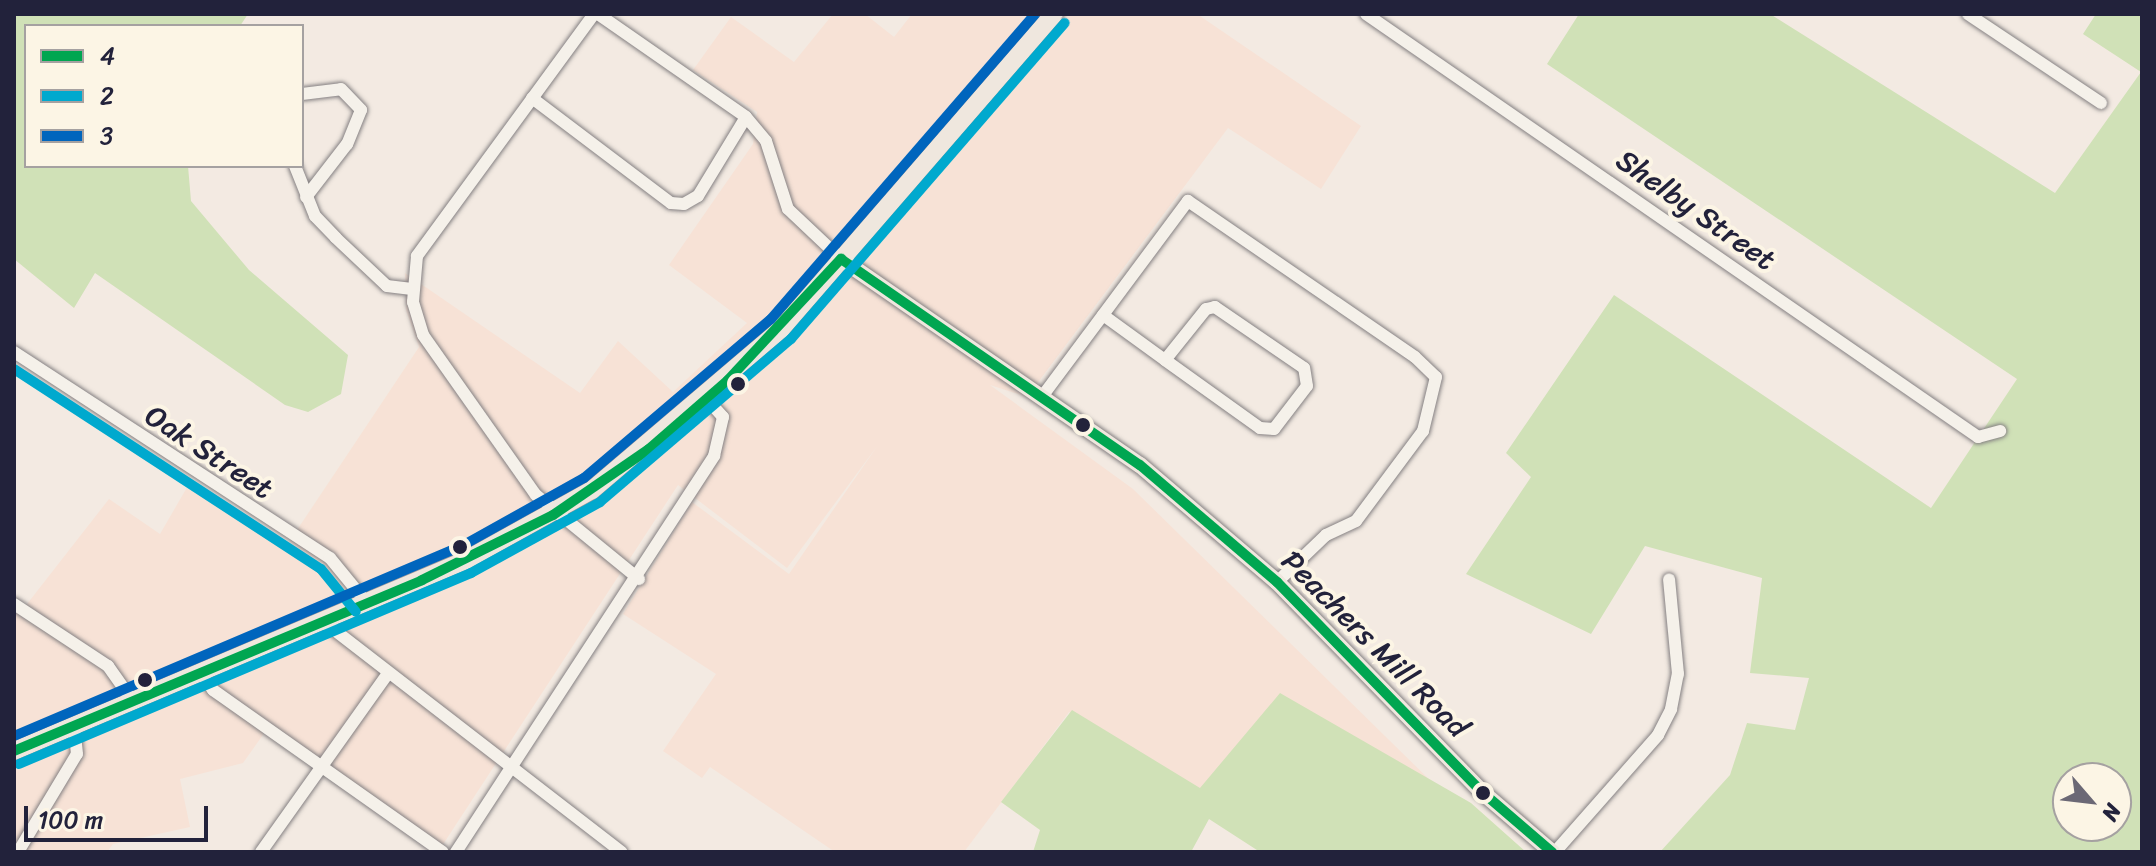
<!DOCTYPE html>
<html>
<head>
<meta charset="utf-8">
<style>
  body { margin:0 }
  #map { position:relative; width:2156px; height:866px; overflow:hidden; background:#f3eae2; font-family:Sriracha,sans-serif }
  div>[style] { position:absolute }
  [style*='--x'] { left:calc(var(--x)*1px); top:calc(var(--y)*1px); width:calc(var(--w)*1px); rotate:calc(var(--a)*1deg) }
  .built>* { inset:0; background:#f7e2d6 }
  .green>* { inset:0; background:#d0e1b7 }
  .roads { filter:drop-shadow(0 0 2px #848082) drop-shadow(0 0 2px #848082) }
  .minor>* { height:12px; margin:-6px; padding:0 6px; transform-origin:6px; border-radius:6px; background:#f5f1ea }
  .major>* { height:16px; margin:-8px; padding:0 8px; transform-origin:8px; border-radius:8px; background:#efe7de }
  .highway>* { height:18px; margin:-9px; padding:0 9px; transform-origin:9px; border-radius:9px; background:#efe7de }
  .bus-1>* { height:10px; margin:-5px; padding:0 5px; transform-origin:5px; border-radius:5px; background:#00a651 }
  .bus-2>* { height:10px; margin:-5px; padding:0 5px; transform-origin:5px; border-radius:5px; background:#00a9ce }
  .bus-3>* { height:10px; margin:-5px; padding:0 5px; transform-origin:5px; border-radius:5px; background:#0065bd }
  .dots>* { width:22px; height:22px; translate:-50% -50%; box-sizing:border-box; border:4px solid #fcf5e5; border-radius:50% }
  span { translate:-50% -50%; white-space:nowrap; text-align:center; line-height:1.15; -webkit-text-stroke:8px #fcf5e5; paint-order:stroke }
  .street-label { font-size:30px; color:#22223b }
  .frame { position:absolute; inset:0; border:16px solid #22223b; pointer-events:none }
  .legend { position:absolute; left:24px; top:24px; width:280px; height:144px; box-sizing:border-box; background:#fcf5e5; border:2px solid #a5a1a1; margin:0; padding:10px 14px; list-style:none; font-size:24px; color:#22223b }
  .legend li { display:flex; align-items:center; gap:16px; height:40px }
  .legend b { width:40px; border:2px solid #a5a1a1 }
  .north { position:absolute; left:2052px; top:762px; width:80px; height:80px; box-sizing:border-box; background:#fcf5e5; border:2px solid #a5a1a1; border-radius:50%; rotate:118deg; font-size:22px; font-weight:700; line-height:32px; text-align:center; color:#22223b }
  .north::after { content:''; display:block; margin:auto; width:28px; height:36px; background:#6b6875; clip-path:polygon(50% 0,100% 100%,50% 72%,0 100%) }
  .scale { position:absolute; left:24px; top:806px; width:184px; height:36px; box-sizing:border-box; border:4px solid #22223b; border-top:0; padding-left:10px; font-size:24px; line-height:28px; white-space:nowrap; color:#22223b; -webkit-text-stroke:6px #fcf5e5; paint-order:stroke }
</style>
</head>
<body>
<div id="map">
  <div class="built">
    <i style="clip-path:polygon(833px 14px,865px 14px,894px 37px,912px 14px,1197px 14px,1361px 126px,1321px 189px,1228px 128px,1027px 397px,990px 385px,1133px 489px,1439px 789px,1276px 852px,1069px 712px,964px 852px,835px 852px,710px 767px,702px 778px,663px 751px,716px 674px,623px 614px,692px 502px,789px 574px,878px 445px,787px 568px,678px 485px,438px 852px,265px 732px,243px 763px,180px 779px,190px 827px,113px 844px,107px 852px,14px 852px,14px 609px,20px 613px,109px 499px,160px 534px,189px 484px,287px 545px,419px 347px,406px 310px,405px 273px,580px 393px,618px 341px,673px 392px,747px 323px,669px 265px,753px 144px,757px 112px,693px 70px,731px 17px,794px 62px)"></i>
  </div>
  <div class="green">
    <i style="clip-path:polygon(14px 14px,248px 14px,240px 26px,26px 26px,26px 166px,188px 166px,191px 201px,249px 270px,348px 355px,341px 394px,308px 412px,285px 405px,95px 273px,74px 308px,14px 259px)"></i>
    <i style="clip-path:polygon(evenodd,1579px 14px,1770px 14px,2055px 193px,2141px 72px,2083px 34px,2096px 14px,2142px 14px,2142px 852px,1660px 852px,1730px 775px,1747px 723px,1795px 730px,1809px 678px,1750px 673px,1762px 578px,1645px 546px,1591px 634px,1466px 574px,1531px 477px,1506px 453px,1614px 295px,1931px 508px,2017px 379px,1547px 64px,1579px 14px,2068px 778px,2116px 778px,2116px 826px,2068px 826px,2068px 778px)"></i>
    <i style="clip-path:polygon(1280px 693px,1471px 803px,1526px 852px,1260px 852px,1209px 819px,1191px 852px,1033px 852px,1040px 830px,1001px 802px,1072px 710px,1200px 788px)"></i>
  </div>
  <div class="roads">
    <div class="minor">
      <i style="--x:594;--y:14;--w:300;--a:126.2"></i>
      <i style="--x:417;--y:256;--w:46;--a:95"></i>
      <i style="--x:413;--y:302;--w:34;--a:73"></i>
      <i style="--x:423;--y:335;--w:196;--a:54.8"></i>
      <i style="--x:536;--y:495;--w:133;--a:39.2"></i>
      <i style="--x:598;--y:14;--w:180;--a:34.8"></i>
      <i style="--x:746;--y:117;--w:31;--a:50"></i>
      <i style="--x:766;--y:141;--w:71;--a:72.1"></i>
      <i style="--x:788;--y:209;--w:73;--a:43.3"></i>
      <i style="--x:1366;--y:14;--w:744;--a:34.65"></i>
      <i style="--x:1978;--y:437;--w:23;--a:-15"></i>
      <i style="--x:1968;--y:14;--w:160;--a:33.8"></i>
      <i style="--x:302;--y:94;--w:39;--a:-7"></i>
      <i style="--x:341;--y:89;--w:29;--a:46"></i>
      <i style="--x:361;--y:110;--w:37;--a:112"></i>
      <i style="--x:347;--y:144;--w:67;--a:127.7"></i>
      <i style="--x:532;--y:98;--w:174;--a:37.1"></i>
      <i style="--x:671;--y:203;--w:13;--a:4"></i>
      <i style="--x:684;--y:204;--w:16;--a:-30"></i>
      <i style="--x:698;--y:196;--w:92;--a:-58.7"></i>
      <i style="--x:295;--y:166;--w:54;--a:68.2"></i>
      <i style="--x:315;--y:216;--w:30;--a:46"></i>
      <i style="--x:336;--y:238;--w:70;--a:43.3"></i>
      <i style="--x:387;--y:286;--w:25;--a:7"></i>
      <i style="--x:1103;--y:315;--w:77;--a:36"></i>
      <i style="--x:1165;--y:360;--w:117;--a:35.6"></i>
      <i style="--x:1260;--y:428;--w:14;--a:4"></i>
      <i style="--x:1274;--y:429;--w:54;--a:-52.5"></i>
      <i style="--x:1307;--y:386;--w:18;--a:-99"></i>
      <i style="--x:1304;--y:368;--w:108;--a:-145.6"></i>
      <i style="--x:1215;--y:307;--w:9;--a:167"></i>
      <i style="--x:1206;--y:309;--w:65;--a:128.8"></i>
      <i style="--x:14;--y:352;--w:377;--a:33.1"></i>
      <i style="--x:330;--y:558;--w:58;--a:50.6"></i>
      <i style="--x:1044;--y:394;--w:241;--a:-53.3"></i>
      <i style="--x:1188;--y:201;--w:275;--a:34.5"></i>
      <i style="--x:1415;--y:357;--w:29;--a:44"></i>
      <i style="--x:1436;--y:377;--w:56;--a:103.5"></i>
      <i style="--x:1423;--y:431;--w:112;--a:126.7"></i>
      <i style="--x:1356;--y:521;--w:33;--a:155"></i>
      <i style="--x:1326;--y:535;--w:68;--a:136.2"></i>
      <i style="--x:14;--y:604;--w:113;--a:33.4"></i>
      <i style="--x:108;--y:666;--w:42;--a:54.8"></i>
      <i style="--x:324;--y:622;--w:376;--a:37.7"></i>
      <i style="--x:201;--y:674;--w:20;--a:53"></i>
      <i style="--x:213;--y:690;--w:281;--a:35.2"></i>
      <i style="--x:18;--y:852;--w:114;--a:-59"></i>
      <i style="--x:77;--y:754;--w:29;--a:-96"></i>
      <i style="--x:261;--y:852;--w:216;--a:-54.6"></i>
      <i style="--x:456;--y:852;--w:473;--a:-56.9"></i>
      <i style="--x:714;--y:456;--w:40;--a:-77"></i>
      <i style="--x:723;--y:417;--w:24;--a:-132"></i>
      <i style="--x:1555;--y:852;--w:156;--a:-48.6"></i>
      <i style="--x:1658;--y:735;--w:29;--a:-63"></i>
      <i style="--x:1671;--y:709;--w:36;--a:-79"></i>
      <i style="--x:1678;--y:674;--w:95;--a:-95.4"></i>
    </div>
    <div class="major">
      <i style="--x:841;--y:259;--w:363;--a:34.6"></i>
      <i style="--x:1140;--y:465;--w:180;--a:40.5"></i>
      <i style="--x:1277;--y:582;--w:292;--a:45.7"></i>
      <i style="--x:1481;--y:791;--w:94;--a:40.7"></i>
    </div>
    <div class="highway">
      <i style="--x:14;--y:751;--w:491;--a:-22.9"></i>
      <i style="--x:466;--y:560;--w:144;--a:-29.1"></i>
      <i style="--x:592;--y:490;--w:248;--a:-40.4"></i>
      <i style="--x:781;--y:329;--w:417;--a:-49.1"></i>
    </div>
  </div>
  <div class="bus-1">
    <i style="--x:841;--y:259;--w:363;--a:34.6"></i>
    <i style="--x:1140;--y:465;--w:180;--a:40.5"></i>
    <i style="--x:1277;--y:582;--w:292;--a:45.7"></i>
    <i style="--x:1481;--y:791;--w:94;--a:40.7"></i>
    <i style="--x:14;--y:751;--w:442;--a:-22.7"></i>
    <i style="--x:422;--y:580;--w:146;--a:-26.4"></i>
    <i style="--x:553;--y:515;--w:116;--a:-34.5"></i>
    <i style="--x:649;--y:449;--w:105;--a:-41.1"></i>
    <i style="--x:728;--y:380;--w:166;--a:-47"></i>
  </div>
  <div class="bus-2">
    <i style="--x:14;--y:369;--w:366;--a:33.1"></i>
    <i style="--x:321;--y:569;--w:55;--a:50.9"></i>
    <i style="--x:19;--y:764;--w:491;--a:-22.9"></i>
    <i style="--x:471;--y:573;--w:147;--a:-28.8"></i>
    <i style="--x:600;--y:502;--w:251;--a:-40.5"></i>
    <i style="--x:791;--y:339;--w:418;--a:-49.1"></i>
  </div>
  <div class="bus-3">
    <i style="--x:14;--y:736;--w:484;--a:-23"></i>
    <i style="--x:460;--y:547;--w:142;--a:-29.1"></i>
    <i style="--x:584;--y:478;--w:245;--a:-40.4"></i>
    <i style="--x:771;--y:319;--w:403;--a:-49.1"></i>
  </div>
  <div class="dots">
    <i style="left:738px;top:384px;background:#22223b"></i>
    <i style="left:1083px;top:425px;background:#22223b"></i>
    <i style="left:460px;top:547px;background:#22223b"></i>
    <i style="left:145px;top:680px;background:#22223b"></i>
    <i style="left:1483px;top:793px;background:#22223b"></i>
  </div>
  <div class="street-label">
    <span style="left:1696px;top:210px;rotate:35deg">Shelby Street</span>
    <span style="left:209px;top:452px;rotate:33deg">Oak Street</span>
    <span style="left:1375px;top:644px;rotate:45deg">Peachers Mill Road</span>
  </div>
  <div class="frame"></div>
  <ul class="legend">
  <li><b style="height:10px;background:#00a651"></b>4</li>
  <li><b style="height:10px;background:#00a9ce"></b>2</li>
  <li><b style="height:10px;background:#0065bd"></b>3</li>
  </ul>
  <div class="north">N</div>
  <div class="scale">100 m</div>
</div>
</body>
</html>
